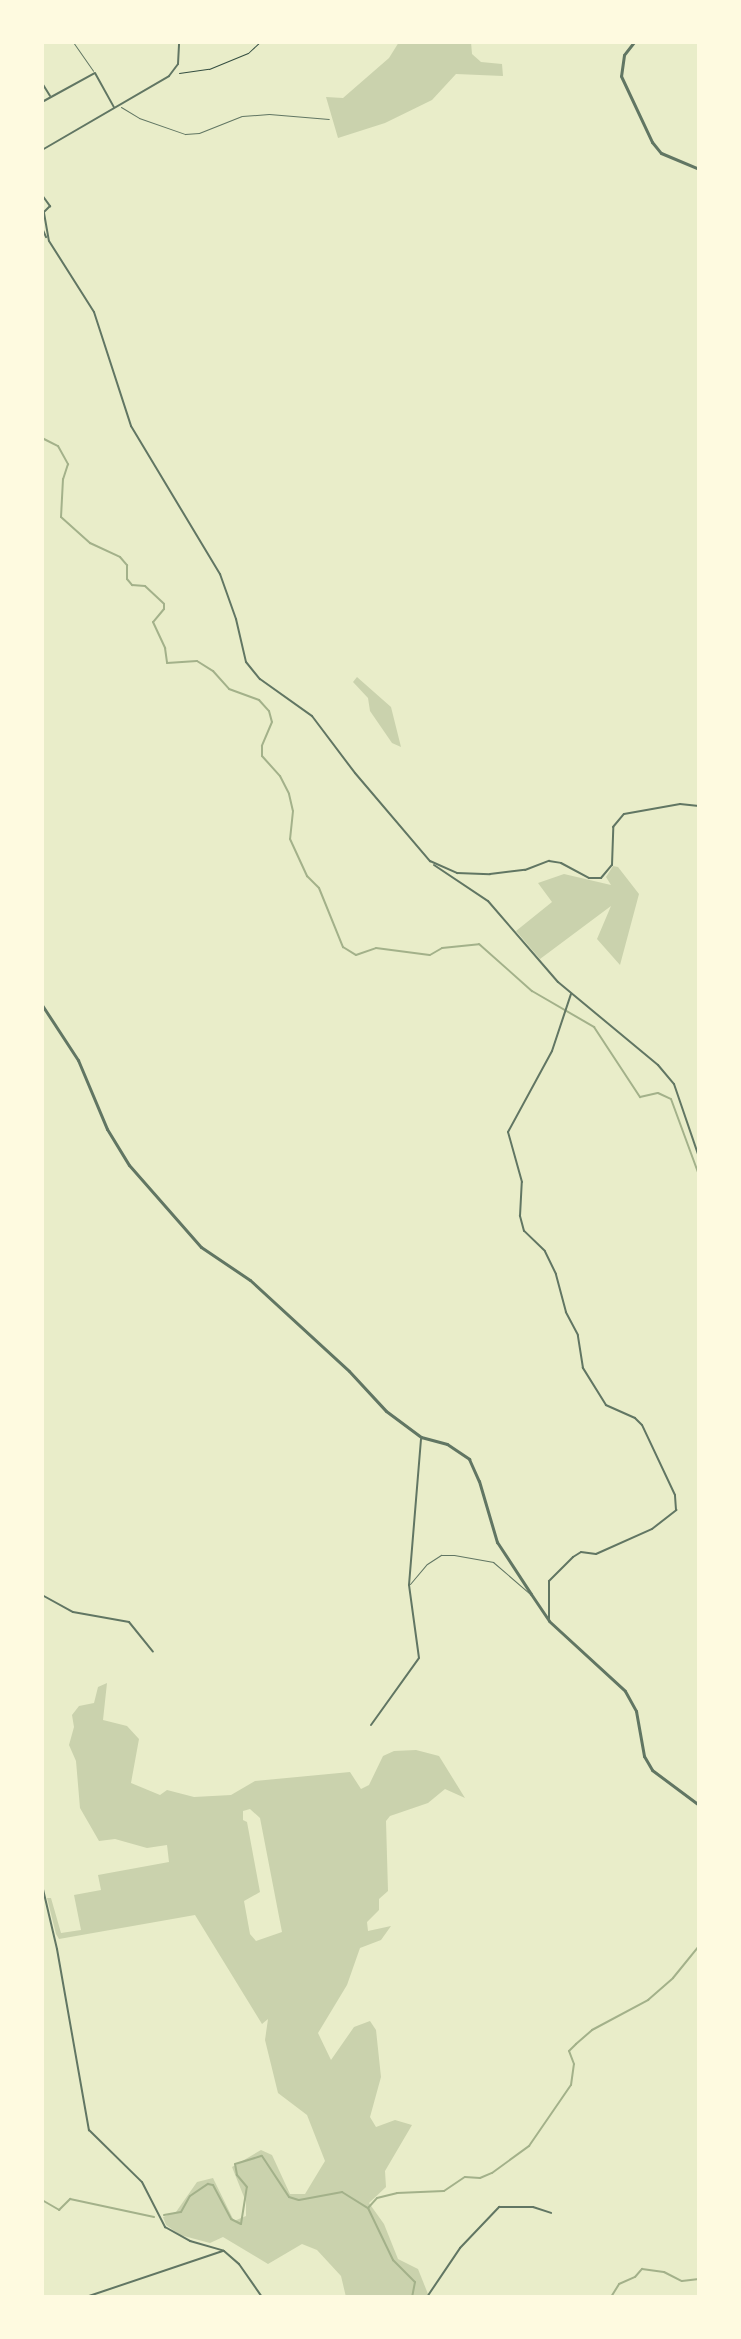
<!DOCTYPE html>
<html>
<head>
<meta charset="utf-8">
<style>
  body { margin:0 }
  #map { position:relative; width:741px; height:2339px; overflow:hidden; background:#e9edc9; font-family:"DM Sans",sans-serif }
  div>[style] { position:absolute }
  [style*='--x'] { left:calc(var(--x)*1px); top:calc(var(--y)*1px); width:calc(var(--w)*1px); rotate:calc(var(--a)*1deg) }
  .green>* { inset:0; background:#cad2ad }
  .stream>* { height:2px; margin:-1px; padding:0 1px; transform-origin:1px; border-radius:1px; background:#a3b18a }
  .path>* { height:1px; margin:-0.5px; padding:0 0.5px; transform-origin:0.5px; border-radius:0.5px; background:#344e41 }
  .service>* { height:1px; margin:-0.5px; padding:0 0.5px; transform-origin:0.5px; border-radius:0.5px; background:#617663 }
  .minor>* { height:2px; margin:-1px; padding:0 1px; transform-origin:1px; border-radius:1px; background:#617663 }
  .tertiary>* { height:3px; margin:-1.5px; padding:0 1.5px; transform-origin:1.5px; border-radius:1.5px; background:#617663 }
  span { translate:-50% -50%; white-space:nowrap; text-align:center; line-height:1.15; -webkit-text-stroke:6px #fefae0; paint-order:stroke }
  .frame { position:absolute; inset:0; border:44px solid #fefae0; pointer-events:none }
</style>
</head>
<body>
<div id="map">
  <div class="green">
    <i style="clip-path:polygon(399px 42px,471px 42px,472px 54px,481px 62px,502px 64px,503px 76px,456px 74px,432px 100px,385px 123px,338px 138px,326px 97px,343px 98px,389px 58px)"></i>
    <i style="clip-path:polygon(357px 677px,391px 707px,401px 747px,392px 743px,370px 711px,368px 698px,353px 682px)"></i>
    <i style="clip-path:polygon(613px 866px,618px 867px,639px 894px,620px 965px,597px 939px,611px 906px,540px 959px,516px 931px,552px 902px,538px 883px,564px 874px,611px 885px,606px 877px)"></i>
    <i style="clip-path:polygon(evenodd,107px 1683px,103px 1720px,127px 1726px,139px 1739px,131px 1783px,160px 1795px,167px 1790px,194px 1797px,231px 1795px,255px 1781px,350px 1772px,361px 1789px,369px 1785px,383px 1756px,394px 1751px,416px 1750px,439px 1756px,465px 1798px,445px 1789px,428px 1803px,390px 1816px,386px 1821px,388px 1891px,379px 1899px,379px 1910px,367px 1922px,368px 1931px,391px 1926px,381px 1940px,360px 1948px,347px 1985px,318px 2033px,331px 2060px,354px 2027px,370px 2021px,376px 2030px,381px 2077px,370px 2117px,376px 2127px,395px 2120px,412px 2125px,385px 2171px,386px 2187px,369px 2203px,384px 2224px,398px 2259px,418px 2269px,428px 2294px,425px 2297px,346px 2297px,341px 2276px,317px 2250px,302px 2244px,268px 2264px,223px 2237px,210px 2243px,180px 2235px,166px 2225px,163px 2217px,176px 2212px,197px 2182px,213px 2178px,234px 2221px,246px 2216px,246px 2202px,232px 2167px,261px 2150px,272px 2155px,290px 2194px,305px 2194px,325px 2161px,307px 2115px,278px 2093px,265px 2040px,268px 2019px,262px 2024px,195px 1915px,59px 1939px,56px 1934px,47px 1898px,51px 1898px,61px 1933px,81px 1930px,74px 1895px,101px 1890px,98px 1875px,169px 1862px,167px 1845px,147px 1848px,115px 1839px,99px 1841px,80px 1808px,76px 1761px,69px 1745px,74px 1727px,72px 1715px,79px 1706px,94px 1703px,98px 1687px,107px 1683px,250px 1809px,260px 1818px,282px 1932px,256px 1941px,250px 1934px,244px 1901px,260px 1892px,247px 1822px,243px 1820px,243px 1811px,250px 1809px)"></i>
  </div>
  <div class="stream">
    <i style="--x:42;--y:401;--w:11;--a:90"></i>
    <i style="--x:42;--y:438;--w:18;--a:27"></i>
    <i style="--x:58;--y:446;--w:21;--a:61"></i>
    <i style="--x:68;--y:464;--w:16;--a:108"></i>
    <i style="--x:63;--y:479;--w:38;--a:93"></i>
    <i style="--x:61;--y:517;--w:39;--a:42"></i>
    <i style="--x:90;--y:543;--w:33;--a:25"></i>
    <i style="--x:120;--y:557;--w:11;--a:49"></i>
    <i style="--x:127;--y:565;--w:14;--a:90"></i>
    <i style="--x:127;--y:579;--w:8;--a:50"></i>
    <i style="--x:132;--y:585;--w:13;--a:4"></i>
    <i style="--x:145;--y:586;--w:26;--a:43"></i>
    <i style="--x:164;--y:604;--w:5;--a:90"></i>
    <i style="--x:164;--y:609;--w:17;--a:130"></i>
    <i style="--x:153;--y:622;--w:29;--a:65"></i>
    <i style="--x:165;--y:648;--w:15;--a:82"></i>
    <i style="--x:167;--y:663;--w:30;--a:-4"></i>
    <i style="--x:197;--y:661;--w:19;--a:32"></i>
    <i style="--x:213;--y:671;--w:24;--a:48"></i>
    <i style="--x:229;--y:689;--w:32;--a:20"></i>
    <i style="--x:259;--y:700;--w:15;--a:48"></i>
    <i style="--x:269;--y:711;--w:11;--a:75"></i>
    <i style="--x:272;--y:722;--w:26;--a:113"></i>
    <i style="--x:262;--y:746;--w:10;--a:90"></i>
    <i style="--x:262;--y:756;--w:27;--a:48"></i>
    <i style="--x:280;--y:776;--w:20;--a:63"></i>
    <i style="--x:289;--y:794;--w:17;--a:77"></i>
    <i style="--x:293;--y:811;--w:28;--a:96"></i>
    <i style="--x:290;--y:839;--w:41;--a:65.3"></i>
    <i style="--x:307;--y:876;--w:17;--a:45"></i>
    <i style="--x:319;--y:888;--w:64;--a:67.9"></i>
    <i style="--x:343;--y:947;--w:15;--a:32"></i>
    <i style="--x:356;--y:955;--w:21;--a:-19"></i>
    <i style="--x:376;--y:948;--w:54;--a:7.4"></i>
    <i style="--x:430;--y:955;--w:14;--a:-30"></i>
    <i style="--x:442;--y:948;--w:37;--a:-6"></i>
    <i style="--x:479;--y:944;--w:71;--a:41.6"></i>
    <i style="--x:532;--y:991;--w:72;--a:30.1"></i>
    <i style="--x:594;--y:1027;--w:84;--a:56.7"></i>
    <i style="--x:640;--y:1097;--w:18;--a:-13"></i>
    <i style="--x:658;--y:1093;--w:14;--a:25"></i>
    <i style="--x:671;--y:1099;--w:81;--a:69.8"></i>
    <i style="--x:42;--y:2200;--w:20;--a:30"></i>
    <i style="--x:59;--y:2210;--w:16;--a:-45"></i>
    <i style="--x:70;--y:2199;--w:86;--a:12.1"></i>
    <i style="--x:368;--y:2208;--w:13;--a:-48"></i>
    <i style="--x:377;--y:2198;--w:21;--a:-14"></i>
    <i style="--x:397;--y:2193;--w:47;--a:-2.4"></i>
    <i style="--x:444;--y:2191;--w:25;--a:-34"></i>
    <i style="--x:465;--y:2177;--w:15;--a:4"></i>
    <i style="--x:480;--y:2178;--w:13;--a:-23"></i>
    <i style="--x:492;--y:2173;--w:46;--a:-36.1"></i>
    <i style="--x:529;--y:2146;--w:74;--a:-55.5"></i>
    <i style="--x:571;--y:2085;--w:21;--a:-82"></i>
    <i style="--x:574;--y:2064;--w:14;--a:-111"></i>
    <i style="--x:569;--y:2051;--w:10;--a:-45"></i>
    <i style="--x:576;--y:2044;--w:21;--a:-41"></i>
    <i style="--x:592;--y:2030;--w:64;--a:-28.2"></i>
    <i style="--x:648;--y:2000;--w:33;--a:-41"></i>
    <i style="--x:673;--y:1978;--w:41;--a:-50.9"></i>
    <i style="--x:164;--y:2215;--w:17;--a:-10"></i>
    <i style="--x:181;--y:2212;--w:18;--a:-61"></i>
    <i style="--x:190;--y:2196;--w:22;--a:-34"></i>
    <i style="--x:208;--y:2184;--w:5;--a:11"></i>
    <i style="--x:213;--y:2185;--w:38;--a:62"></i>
    <i style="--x:231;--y:2219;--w:11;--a:27"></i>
    <i style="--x:241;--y:2224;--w:37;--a:-81"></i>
    <i style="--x:247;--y:2187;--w:16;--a:-130"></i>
    <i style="--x:237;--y:2175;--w:11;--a:-100"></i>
    <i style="--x:235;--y:2164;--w:28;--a:-17"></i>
    <i style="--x:262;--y:2156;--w:49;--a:56.6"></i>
    <i style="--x:289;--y:2197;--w:10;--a:17"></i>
    <i style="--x:299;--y:2200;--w:44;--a:-10.5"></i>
    <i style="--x:342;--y:2192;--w:31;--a:32"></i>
    <i style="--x:368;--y:2208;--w:58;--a:64.3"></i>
    <i style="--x:393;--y:2260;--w:31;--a:45"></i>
    <i style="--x:415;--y:2282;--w:15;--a:101"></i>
    <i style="--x:611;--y:2297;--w:15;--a:-58"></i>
    <i style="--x:619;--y:2284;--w:17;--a:-24"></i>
    <i style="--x:635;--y:2277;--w:11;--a:-49"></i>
    <i style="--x:642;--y:2269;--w:22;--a:8"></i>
    <i style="--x:664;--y:2272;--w:20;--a:27"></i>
    <i style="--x:682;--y:2281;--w:17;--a:-7"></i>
  </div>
  <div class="path">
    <i style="--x:179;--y:73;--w:30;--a:-8"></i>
    <i style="--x:209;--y:69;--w:42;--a:-22.3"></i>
    <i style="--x:248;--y:53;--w:16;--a:-43"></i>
  </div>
  <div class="service">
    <i style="--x:73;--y:42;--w:35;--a:55"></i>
    <i style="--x:121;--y:107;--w:21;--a:31"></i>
    <i style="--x:139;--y:118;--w:49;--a:19.2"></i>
    <i style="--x:185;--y:134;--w:14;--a:-4"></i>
    <i style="--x:199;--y:133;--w:46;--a:-21.6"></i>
    <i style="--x:242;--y:116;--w:27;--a:-4"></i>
    <i style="--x:269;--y:114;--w:60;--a:4.8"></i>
    <i style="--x:410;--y:1584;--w:26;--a:-50"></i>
    <i style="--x:427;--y:1564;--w:17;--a:-33"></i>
    <i style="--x:441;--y:1555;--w:13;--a:0"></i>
    <i style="--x:454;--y:1555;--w:40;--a:10"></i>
    <i style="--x:493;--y:1562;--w:48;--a:40.7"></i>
  </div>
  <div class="minor">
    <i style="--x:42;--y:83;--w:15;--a:58"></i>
    <i style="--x:42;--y:102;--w:60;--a:-28.7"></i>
    <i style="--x:95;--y:73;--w:39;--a:61"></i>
    <i style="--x:42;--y:150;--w:147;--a:-30.2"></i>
    <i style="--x:169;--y:76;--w:15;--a:-53"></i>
    <i style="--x:178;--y:64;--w:22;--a:-87"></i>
    <i style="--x:42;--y:195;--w:14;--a:54"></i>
    <i style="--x:50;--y:206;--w:11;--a:135"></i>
    <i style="--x:44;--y:213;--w:28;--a:80"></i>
    <i style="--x:49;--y:241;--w:84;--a:57.6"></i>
    <i style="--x:94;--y:312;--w:120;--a:72"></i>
    <i style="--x:131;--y:426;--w:173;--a:59"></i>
    <i style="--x:220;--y:574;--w:48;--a:70.4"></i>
    <i style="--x:236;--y:619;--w:44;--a:76.9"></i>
    <i style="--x:246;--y:662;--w:22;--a:51"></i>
    <i style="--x:260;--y:679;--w:64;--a:35.4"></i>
    <i style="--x:312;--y:716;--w:71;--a:53"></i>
    <i style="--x:355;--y:773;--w:116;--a:49.6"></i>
    <i style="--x:430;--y:861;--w:30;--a:24"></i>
    <i style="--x:457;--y:873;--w:33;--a:2"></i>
    <i style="--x:490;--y:874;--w:35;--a:-7"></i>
    <i style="--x:525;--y:870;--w:26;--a:-21"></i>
    <i style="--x:549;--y:861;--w:12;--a:9"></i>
    <i style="--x:561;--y:863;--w:32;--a:28"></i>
    <i style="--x:589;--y:878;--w:12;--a:0"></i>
    <i style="--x:601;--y:878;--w:17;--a:-50"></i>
    <i style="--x:612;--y:865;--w:38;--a:-88"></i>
    <i style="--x:613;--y:827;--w:17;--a:-50"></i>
    <i style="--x:624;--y:814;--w:57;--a:-10.1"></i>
    <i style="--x:680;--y:804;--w:19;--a:6"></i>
    <i style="--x:42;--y:228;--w:10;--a:66"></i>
    <i style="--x:434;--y:865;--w:65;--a:33.7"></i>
    <i style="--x:488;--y:901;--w:107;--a:49.2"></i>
    <i style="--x:558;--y:982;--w:130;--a:39.7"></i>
    <i style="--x:658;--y:1065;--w:25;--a:50"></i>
    <i style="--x:674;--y:1084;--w:77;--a:71.1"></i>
    <i style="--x:42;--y:1595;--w:35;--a:29"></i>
    <i style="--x:73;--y:1612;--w:57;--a:10.1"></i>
    <i style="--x:129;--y:1622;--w:38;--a:51"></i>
    <i style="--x:549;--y:1619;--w:38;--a:-90"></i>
    <i style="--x:549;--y:1581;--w:34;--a:-45"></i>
    <i style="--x:573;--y:1557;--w:9;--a:-32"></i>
    <i style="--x:581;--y:1552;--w:15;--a:8"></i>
    <i style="--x:596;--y:1554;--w:61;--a:-24.1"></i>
    <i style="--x:652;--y:1529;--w:31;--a:-38"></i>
    <i style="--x:676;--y:1510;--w:15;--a:-94"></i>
    <i style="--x:675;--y:1495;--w:77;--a:-115.2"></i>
    <i style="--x:642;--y:1425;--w:10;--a:-135"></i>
    <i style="--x:635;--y:1418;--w:32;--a:-156"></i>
    <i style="--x:606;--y:1405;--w:44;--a:-121.9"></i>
    <i style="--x:583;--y:1368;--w:33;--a:-99"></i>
    <i style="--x:578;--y:1335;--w:26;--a:-118"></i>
    <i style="--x:566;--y:1312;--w:39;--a:-105"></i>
    <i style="--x:556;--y:1274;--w:25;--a:-116"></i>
    <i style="--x:545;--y:1251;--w:29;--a:-136"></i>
    <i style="--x:524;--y:1231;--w:16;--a:-105"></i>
    <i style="--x:520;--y:1216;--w:34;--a:-87"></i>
    <i style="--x:522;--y:1182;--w:52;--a:-105.6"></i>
    <i style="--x:508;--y:1132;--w:92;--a:-61.5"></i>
    <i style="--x:552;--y:1051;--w:60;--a:-71.6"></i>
    <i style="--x:371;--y:1725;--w:82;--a:-54.4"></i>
    <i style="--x:419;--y:1658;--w:74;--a:-97.8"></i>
    <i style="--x:409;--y:1585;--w:146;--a:-85.3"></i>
    <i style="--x:42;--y:1885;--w:66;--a:76.8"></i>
    <i style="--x:57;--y:1949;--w:184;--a:80"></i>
    <i style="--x:89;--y:2130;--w:74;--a:44.5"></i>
    <i style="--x:142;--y:2182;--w:51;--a:62.9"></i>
    <i style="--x:165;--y:2227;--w:29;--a:29"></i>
    <i style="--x:190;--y:2241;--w:35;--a:16"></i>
    <i style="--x:224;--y:2251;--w:20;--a:41"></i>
    <i style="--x:239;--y:2264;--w:40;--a:55.1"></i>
    <i style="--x:86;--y:2297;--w:145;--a:-18.6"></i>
    <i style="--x:427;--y:2297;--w:59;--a:-56"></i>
    <i style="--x:460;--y:2248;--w:57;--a:-46.4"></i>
    <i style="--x:499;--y:2207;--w:34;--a:0"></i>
    <i style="--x:533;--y:2207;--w:19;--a:18"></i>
  </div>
  <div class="tertiary">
    <i style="--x:634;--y:42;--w:16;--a:128"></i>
    <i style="--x:624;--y:55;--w:21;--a:98"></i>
    <i style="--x:621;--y:76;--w:73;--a:64.8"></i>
    <i style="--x:652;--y:142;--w:14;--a:51"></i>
    <i style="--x:661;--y:153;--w:41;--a:22.8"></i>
    <i style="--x:42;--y:1005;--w:66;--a:56.8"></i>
    <i style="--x:78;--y:1060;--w:75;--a:67.2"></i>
    <i style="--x:107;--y:1129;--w:42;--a:58.6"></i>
    <i style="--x:129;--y:1165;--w:109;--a:48.7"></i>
    <i style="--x:201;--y:1247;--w:59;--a:34"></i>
    <i style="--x:250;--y:1280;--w:134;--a:42.6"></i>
    <i style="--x:349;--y:1371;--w:54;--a:47.2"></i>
    <i style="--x:386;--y:1411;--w:44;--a:36.6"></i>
    <i style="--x:421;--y:1437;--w:27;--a:15"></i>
    <i style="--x:447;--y:1444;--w:27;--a:34"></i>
    <i style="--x:469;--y:1459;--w:24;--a:66"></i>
    <i style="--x:479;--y:1481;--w:64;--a:73.6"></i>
    <i style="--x:497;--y:1542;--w:62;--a:56.8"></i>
    <i style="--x:531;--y:1594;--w:32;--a:56"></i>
    <i style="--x:549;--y:1621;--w:103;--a:42.6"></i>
    <i style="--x:625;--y:1691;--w:23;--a:61"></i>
    <i style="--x:636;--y:1711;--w:46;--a:79.9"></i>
    <i style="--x:644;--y:1756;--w:16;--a:60"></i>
    <i style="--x:652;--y:1770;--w:59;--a:36.7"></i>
  </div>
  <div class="frame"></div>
</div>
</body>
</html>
